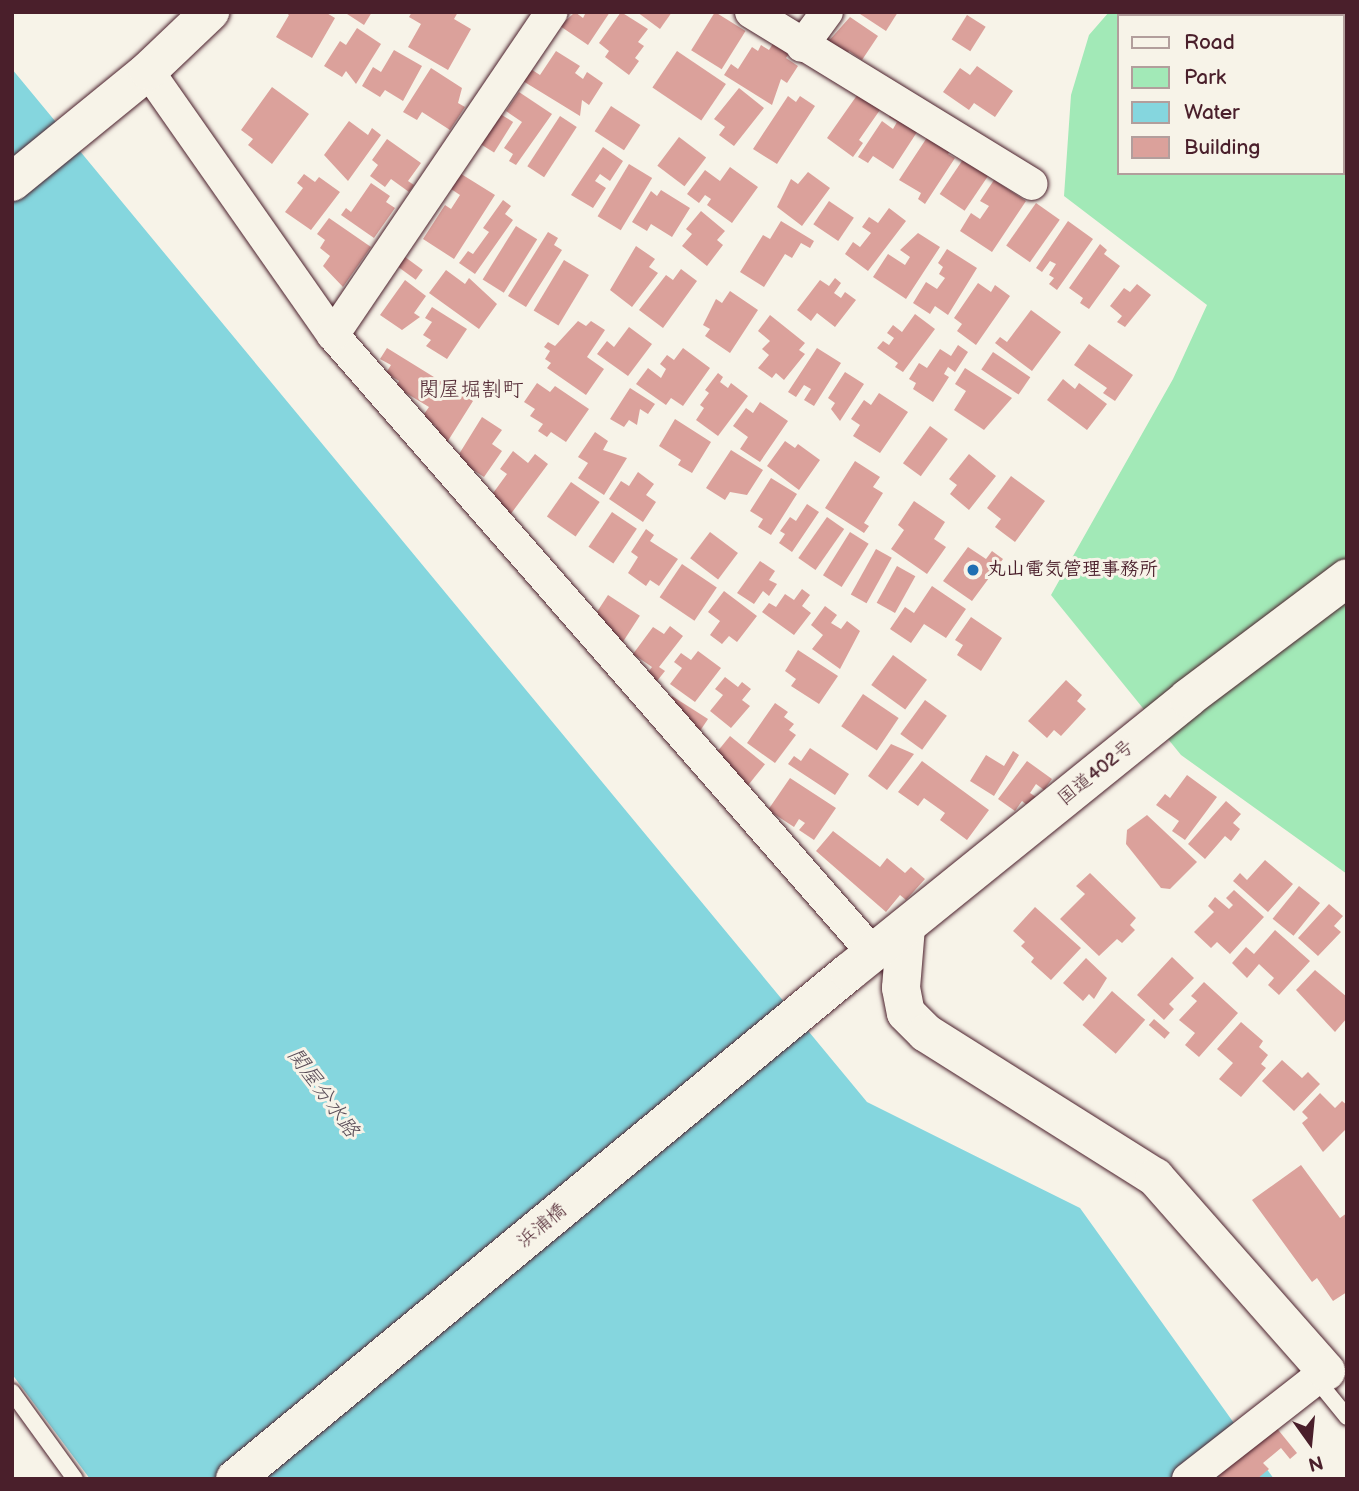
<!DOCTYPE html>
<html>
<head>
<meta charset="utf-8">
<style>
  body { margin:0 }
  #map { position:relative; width:1359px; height:1491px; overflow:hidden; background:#f7f3e8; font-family:"Balsamiq Sans","Klee One",sans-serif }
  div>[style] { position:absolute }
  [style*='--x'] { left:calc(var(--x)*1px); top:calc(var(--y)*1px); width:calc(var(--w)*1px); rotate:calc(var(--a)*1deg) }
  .green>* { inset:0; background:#a2e9b7 }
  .water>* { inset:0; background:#85d6de }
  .building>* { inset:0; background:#dba19b; transform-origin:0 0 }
  .roads { filter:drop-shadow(0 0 2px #4a1f2b) drop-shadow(0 0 2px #4a1f2b) }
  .service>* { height:16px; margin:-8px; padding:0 8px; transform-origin:8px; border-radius:8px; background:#f7f3e8 }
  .minor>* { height:32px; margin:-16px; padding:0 16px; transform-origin:16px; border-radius:16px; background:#f7f3e8 }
  .tertiary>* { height:38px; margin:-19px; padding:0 19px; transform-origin:19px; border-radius:19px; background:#f7f3e8 }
  .trunk>* { height:38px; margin:-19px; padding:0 19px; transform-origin:19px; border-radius:19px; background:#f7f3e8 }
  .dots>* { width:19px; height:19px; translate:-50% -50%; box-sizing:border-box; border:4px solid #f7f3e8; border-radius:50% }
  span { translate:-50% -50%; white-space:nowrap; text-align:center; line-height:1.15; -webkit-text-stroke:6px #f7f3e8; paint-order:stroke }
  .poi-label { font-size:19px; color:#4a1f2b; font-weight:700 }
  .left { translate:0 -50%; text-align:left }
  .street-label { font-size:19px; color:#4a1f2b }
  .neighbourhood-label { font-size:21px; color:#4a1f2b }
  .water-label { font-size:21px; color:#594d58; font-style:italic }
  .frame { position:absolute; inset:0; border:14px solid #4a1f2b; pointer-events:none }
  .legend { position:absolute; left:1117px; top:14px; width:228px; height:161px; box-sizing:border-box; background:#f7f3e8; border:2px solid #b29e9c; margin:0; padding:9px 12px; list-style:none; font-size:21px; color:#4a1f2b }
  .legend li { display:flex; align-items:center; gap:14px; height:35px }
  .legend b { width:35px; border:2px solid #b29e9c }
  .north { position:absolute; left:1275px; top:1407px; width:70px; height:70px; -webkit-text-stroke:5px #f7f3e8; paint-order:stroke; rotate:165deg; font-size:19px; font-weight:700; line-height:28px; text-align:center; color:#4a1f2b }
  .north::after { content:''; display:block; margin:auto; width:24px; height:32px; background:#4a1f2b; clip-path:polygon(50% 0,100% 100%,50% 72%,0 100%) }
</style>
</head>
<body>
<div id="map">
  <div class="green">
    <i style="clip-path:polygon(evenodd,1109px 12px,1347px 12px,1347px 874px,1181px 755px,1051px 595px,1173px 379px,1207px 305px,1064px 196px,1071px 95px,1089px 35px,1109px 12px,1119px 16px,1343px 16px,1343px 173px,1119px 173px,1119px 16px)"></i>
  </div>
  <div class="water">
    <i style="clip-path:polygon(12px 69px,867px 1102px,1080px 1208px,1274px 1479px,90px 1479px,12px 1374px)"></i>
  </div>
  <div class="building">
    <i style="clip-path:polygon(285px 12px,325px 12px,335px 18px,312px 58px,276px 37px,289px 15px)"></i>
    <i style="clip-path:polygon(344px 12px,372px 12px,364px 25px)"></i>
    <i style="clip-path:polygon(412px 12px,458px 12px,454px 19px,471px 29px,448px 70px,408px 47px,421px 24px,409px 17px)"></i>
    <i style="clip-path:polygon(575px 12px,583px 18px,586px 12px,610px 12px,588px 45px,560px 26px)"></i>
    <i style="clip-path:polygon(621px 12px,648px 29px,638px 42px,644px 46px,635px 58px,639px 61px,629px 75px,605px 57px,609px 51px,599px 43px)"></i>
    <i style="clip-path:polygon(637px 12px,672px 12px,660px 29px)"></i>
    <i style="left:715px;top:12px;width:36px;height:45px;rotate:32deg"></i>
    <i style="clip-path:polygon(857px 12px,898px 12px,886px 31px)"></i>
    <i style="left:967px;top:15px;width:22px;height:29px;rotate:32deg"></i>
    <i style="clip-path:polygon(850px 17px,878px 36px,862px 60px,849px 51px,845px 56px,826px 44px)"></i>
    <i style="clip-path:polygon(357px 28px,381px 44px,356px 84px,346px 71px,342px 77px,324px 66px,340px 41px,346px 45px)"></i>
    <i style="clip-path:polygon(774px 42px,790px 52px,786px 58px,798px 66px,787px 83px,781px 79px,772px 105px,724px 75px,731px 64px,738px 69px,752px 47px,758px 51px,761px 45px,769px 50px)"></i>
    <i style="clip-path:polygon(394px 50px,422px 66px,403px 101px,385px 90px,380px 97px,362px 86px,373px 67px,381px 72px)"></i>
    <i style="clip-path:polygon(556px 51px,580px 66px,575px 73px,583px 79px,587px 72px,603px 83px,589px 105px,582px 100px,580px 116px,518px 78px,526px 66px,540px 75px)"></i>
    <i style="left:677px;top:51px;width:59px;height:44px;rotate:34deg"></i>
    <i style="clip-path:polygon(977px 66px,1013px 91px,995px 117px,974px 103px,969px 110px,943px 92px,960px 68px,970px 75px)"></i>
    <i style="clip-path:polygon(431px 68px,462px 88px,458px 103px,465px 107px,450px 130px,422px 112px,417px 120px,403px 112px)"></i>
    <i style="clip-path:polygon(272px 87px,309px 114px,272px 164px,248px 145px,253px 139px,241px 130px)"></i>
    <i style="clip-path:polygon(739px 88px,764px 108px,734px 146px,719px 135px,725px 127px,714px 119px)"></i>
    <i style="clip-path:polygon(860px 91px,882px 107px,859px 140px,863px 143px,853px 157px,827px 138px)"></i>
    <i style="clip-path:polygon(519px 92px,552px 114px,516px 165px,509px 161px,513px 154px,504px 148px,522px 122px,506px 111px)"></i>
    <i style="clip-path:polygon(788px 96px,796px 102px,800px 96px,815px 106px,777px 164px,753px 149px)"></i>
    <i style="left:611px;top:106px;width:35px;height:30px;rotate:33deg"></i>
    <i style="clip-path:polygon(892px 111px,919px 129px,893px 169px,873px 156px,868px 163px,858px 157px,882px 121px,893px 129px,897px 122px,889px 117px)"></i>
    <i style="left:497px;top:112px;width:19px;height:36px;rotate:32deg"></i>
    <i style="left:560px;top:116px;width:20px;height:60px;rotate:33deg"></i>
    <i style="clip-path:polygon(349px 121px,368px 135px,372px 128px,381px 135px,348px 181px,324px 155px)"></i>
    <i style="clip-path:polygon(930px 133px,952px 148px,948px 154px,955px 158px,925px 204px,918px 199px,921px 193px,899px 180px)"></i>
    <i style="left:679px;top:137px;width:34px;height:36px;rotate:37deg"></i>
    <i style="clip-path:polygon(387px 139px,421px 163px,408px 181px,414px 185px,409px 192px,391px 179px,385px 187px,370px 176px,378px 165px,372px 160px)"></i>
    <i style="clip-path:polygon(603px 147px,623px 161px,610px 181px,600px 174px,595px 181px,606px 188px,593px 208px,571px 195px)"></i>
    <i style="left:966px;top:155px;width:30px;height:47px;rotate:34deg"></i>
    <i style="left:629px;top:164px;width:27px;height:61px;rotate:31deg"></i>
    <i style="clip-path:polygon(730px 167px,758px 187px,732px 223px,707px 205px,711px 199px,705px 195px,699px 203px,687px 194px,705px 170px,720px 181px)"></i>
    <i style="clip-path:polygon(458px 172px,495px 195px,454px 259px,423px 239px,445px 205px,451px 209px,460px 195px,448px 187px)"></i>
    <i style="clip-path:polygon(808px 172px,830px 188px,802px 226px,777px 207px,791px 179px,798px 184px)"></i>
    <i style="clip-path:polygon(304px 174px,315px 182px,319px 177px,340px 192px,311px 230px,285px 212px,303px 188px,297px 183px)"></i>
    <i style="clip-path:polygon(994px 180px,1026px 201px,992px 252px,960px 231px,971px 213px,980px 219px,989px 206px,980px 201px)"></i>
    <i style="clip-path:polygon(371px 183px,390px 196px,386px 202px,395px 208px,374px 238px,341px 215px,346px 208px,351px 212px)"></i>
    <i style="clip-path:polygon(661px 190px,690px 208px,672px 237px,651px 224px,647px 231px,632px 222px,651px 191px,657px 196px)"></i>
    <i style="clip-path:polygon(503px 200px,511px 206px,505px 214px,513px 220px,475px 274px,459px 263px,468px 251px,473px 254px,489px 232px,483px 228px)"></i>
    <i style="left:829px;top:201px;width:30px;height:28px;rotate:34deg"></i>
    <i style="left:1036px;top:203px;width:29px;height:52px;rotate:35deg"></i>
    <i style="clip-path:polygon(889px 208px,906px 221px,868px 271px,845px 254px,853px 242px,860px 247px,871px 233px,862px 227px,869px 217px,878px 223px)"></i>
    <i style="clip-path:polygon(701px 211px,725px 231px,717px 240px,723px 245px,707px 266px,682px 246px,692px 234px,686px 229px)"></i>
    <i style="clip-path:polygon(329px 218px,371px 247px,343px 287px,323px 266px,330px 256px,320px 248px,325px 240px,317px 234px)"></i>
    <i style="clip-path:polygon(781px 221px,814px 241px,810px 248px,801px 243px,792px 258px,785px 254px,764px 287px,740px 272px,763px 235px,770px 239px)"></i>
    <i style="clip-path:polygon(1068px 221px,1093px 239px,1057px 290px,1049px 284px,1054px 278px,1049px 275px,1056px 264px,1050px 261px,1042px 272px,1036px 268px)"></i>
    <i style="left:516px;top:226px;width:25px;height:63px;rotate:32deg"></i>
    <i style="clip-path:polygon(548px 232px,558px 238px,554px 245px,562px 250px,526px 307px,508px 296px)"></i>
    <i style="clip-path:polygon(918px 233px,940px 247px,906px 299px,873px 277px,888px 254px,905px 265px,910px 257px,900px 250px)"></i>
    <i style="clip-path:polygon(1100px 244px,1107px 250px,1104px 254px,1120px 266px,1089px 309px,1080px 303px,1083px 298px,1069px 288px)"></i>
    <i style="clip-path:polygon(636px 246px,655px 259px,649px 267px,658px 273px,632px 307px,610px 290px)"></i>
    <i style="clip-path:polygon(947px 249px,977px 268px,948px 315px,935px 306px,930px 314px,913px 303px,926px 282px,937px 289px,945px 278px,939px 274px,943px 267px,938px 263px)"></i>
    <i style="left:405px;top:257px;width:22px;height:12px;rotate:36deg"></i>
    <i style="left:564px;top:260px;width:29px;height:59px;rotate:31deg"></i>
    <i style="clip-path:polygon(681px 269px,697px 281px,663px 328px,639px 310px,666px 275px,673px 280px)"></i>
    <i style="clip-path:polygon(446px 270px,465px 284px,469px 278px,497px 304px,479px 329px,429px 293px)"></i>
    <i style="clip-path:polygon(835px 278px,841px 283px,834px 293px,841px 298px,845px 292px,856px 300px,835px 327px,817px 313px,811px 321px,797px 310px,820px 280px,829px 286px)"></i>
    <i style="clip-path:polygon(405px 280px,426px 296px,414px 313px,420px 317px,402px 330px,380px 315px)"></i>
    <i style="clip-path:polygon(978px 283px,991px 292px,995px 285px,1010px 296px,976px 345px,957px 331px,962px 324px,954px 318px)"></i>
    <i style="clip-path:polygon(1137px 284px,1151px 295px,1125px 327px,1117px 322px,1122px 316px,1110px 306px,1124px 288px,1130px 292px)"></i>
    <i style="clip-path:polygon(730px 291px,758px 310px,730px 353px,705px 336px,710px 329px,703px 325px,716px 299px,722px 303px)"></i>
    <i style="clip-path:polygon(432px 307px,467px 329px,447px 359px,426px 346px,431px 340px,423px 335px,432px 322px,425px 318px)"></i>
    <i style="clip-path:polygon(1031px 310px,1061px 332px,1032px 371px,995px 343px,1000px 337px,1007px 342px)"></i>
    <i style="clip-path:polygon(915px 314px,935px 329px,903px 372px,895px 367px,898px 363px,877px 348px,883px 341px,889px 345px,894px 338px,887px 333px,893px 325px,902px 332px)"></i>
    <i style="clip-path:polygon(770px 315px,805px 343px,799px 350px,805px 354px,784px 380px,776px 373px,772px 378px,758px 368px,769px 355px,762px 349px,770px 341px,758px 331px)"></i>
    <i style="clip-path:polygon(578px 321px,586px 326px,591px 321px,605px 330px,587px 357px,604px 369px,586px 395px,547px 368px,551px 363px,545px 359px,550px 351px,544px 347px,548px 342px,555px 346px)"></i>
    <i style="clip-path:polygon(629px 327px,652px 344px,628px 376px,597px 354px,607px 341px,614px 347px)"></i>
    <i style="clip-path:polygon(1089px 344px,1133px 375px,1115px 401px,1103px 393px,1107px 388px,1074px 365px)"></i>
    <i style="clip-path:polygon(958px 345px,968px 352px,955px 372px,948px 367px,944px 374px,949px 377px,933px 402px,913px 389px,916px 383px,909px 379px,919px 363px,927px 368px,940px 349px,951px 356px)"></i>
    <i style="clip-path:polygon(387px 348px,442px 382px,432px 398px,437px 401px,447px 385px,473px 401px,446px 444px,431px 434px,436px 426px,422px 417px,429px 407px,396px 387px,399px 381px,386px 373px,391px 365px,380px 359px)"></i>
    <i style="clip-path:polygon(683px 348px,710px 368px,683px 406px,671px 398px,666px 405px,636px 384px,648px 368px,661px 378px,666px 369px,660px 364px,667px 355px,674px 360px)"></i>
    <i style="clip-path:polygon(817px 348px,841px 363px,814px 406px,804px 400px,811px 389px,804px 385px,796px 397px,788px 392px)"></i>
    <i style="left:993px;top:352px;width:45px;height:21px;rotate:34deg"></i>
    <i style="clip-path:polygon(965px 368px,1012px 398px,984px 430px,954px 410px,966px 391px,955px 384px)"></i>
    <i style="clip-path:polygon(845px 372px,864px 384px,840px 421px,831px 409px,835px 403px,828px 398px)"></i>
    <i style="clip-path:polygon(718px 373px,723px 377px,720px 382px,728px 388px,731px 383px,748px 396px,718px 436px,696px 420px,704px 408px,700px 405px,709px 393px,705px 390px)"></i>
    <i style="clip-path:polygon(1063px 379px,1075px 389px,1079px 383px,1107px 404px,1087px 430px,1047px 400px)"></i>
    <i style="clip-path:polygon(537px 383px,550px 392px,555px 386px,589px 409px,566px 442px,551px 432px,547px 437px,538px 431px,543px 424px,530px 416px,535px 409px,524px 402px)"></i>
    <i style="clip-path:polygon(630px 388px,655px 404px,648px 414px,640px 409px,637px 425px,629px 420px,624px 427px,610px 419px)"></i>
    <i style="clip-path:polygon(879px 393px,908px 412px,880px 453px,853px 436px,860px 425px,851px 419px,864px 400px,871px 405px)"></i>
    <i style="clip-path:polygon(760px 402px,788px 421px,760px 462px,740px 449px,748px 437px,733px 426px,746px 408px,753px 413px)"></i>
    <i style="clip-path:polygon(482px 417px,502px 430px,492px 444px,502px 451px,484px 477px,456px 459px)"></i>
    <i style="clip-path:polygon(675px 419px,711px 442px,692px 473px,678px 465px,681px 460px,659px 446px)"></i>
    <i style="left:930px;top:426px;width:22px;height:46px;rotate:36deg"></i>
    <i style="clip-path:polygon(595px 432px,608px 441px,603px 450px,627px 458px,604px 495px,578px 478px,588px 463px,578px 457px)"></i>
    <i style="clip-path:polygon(785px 441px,795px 448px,798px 444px,820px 460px,799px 490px,767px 466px)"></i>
    <i style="clip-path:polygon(731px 450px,763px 470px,747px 495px,730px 492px,725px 500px,706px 488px)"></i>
    <i style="clip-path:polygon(513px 451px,528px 463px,535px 454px,548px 464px,510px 515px,488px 500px,507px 474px,500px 469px)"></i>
    <i style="clip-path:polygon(969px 454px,996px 476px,969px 510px,950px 494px,957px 485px,949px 479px)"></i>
    <i style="clip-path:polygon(855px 461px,880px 477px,873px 487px,883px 493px,864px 523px,869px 526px,864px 533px,825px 508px)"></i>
    <i style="clip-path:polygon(638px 472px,654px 484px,646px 495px,656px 502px,643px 522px,609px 499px,621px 481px,629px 486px)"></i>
    <i style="clip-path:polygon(1011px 476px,1045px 501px,1015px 542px,995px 527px,1001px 519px,987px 508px)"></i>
    <i style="clip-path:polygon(771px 478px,797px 494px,771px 535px,758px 527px,763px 519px,750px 511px)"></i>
    <i style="left:571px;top:482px;width:35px;height:42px;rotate:35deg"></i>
    <i style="clip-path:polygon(914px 501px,945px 522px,934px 539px,946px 547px,927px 574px,891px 549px,904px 530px,898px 525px)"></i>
    <i style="clip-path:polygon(807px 504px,819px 512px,792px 552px,779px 543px,785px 534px,780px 531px,790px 517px,796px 521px)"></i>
    <i style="left:612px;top:512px;width:30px;height:42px;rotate:34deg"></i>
    <i style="left:827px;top:517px;width:21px;height:50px;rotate:35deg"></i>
    <i style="clip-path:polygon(646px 529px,654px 535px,650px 541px,678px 559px,659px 586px,650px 580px,646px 586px,628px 573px,638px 557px,631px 552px)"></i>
    <i style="left:710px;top:532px;width:35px;height:33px;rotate:37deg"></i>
    <i style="left:850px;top:532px;width:22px;height:51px;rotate:32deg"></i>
    <i style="clip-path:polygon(968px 547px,986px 559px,992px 551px,1003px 559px,972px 601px,943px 581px)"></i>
    <i style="left:876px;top:549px;width:18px;height:52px;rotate:29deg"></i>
    <i style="clip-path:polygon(760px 561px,775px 571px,769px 580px,777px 584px,769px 596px,763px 591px,754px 604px,737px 593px)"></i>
    <i style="left:682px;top:564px;width:42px;height:40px;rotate:34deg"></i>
    <i style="left:897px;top:566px;width:21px;height:42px;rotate:29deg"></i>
    <i style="clip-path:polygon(932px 586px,966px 609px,946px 638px,924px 624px,911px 643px,890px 629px,905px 607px,914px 613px)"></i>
    <i style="clip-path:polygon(802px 589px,810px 595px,802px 606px,811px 613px,794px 635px,762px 612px,769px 603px,776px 607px,785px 594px,794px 600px)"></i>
    <i style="clip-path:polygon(724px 591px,757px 616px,737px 642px,729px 636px,722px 644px,710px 635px,720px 621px,708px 612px)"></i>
    <i style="left:608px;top:595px;width:38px;height:34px;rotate:33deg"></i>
    <i style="clip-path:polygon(825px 606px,837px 615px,831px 623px,841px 629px,847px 621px,860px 631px,840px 669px,812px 649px,823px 635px,811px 625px)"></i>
    <i style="clip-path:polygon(971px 617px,1002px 638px,981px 671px,957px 655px,963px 645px,955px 640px)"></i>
    <i style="clip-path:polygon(670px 626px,683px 636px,659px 667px,665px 671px,657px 681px,647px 674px,652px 667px,633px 654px,653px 627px,664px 634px)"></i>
    <i style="clip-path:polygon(798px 650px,838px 676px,819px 704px,791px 686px,796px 679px,785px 671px)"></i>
    <i style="clip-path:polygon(698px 651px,721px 668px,695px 702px,670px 684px,682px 668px,674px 662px,681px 653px,691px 660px)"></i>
    <i style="left:893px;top:655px;width:42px;height:37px;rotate:36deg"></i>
    <i style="clip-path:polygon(725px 677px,738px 687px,742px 682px,751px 689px,742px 700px,750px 706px,731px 728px,710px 711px,723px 695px,715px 689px)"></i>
    <i style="clip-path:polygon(1066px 680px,1082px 695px,1077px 701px,1086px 709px,1061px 736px,1054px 730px,1047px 738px,1028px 721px)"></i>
    <i style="left:863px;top:694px;width:43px;height:39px;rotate:34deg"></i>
    <i style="clip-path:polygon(672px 696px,708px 719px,692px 743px,664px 708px)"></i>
    <i style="left:925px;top:700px;width:27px;height:42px;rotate:36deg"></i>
    <i style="clip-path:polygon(775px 703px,788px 712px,784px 717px,794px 724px,789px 730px,796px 735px,775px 763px,747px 743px)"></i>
    <i style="left:730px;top:736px;width:45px;height:32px;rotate:39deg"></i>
    <i style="clip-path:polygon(891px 744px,914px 754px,887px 790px,868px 776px)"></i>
    <i style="clip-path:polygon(810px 748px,849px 774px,835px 795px,788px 764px,794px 756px,801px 761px)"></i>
    <i style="clip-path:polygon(1013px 751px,1019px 755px,994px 796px,970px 781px,986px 755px,1004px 766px)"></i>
    <i style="clip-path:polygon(922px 761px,989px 810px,967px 840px,940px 820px,945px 813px,924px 798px,918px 806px,898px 792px)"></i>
    <i style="clip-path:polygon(1027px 761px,1052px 779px,1044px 790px,1036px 784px,1030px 793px,1036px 797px,1028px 806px,1022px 801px,1015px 811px,998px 799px)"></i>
    <i style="clip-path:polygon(1187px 775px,1217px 797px,1185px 840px,1172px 831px,1179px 821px,1156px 805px,1165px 794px,1170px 798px)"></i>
    <i style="clip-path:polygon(790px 778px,836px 808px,814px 840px,799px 830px,805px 823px,799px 819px,794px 827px,768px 810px)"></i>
    <i style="clip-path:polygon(1226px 801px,1241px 814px,1233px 823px,1240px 829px,1231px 841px,1225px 836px,1205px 859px,1188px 844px)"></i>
    <i style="clip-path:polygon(1147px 815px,1197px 862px,1170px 889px,1161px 888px,1126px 844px,1127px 830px)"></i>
    <i style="clip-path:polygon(833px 831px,880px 867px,887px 858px,905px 873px,911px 867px,925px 879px,906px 900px,900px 895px,886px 912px,816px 851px)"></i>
    <i style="clip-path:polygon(1265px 860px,1293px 884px,1268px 912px,1233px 881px,1240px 873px,1247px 880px)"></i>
    <i style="clip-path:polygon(1090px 873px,1136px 918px,1130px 925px,1135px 930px,1122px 943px,1117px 939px,1099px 956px,1060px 919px,1085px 894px,1076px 886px)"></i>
    <i style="left:1299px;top:886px;width:27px;height:42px;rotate:39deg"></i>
    <i style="clip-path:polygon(1234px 890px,1264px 917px,1230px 954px,1217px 942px,1211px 948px,1194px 932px,1214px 912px,1208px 906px,1215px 897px,1229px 909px,1233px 905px,1226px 898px)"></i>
    <i style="clip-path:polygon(1329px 904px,1343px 916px,1334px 926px,1341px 932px,1318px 956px,1298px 938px)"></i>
    <i style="clip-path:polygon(1035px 907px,1081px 948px,1051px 980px,1031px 962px,1034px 958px,1021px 946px,1025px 942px,1013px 931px)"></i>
    <i style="clip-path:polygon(1275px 930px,1310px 961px,1279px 995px,1268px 985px,1274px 978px,1259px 964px,1247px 978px,1232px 963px,1246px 947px,1254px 954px)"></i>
    <i style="clip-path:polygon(1172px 957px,1194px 978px,1169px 1004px,1174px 1009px,1164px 1020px,1137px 995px)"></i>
    <i style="clip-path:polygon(1086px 958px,1107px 978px,1094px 999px,1089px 994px,1083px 1001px,1063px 983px)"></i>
    <i style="clip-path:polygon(1315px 970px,1347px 997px,1347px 1018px,1335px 1032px,1296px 990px)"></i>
    <i style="clip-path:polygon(1204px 982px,1238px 1013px,1199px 1057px,1185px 1045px,1195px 1033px,1179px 1020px,1197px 1001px,1191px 996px)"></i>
    <i style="left:1112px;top:991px;width:44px;height:45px;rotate:41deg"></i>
    <i style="left:1154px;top:1019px;width:21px;height:8px;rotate:41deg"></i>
    <i style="clip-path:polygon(1241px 1022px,1263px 1041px,1259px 1047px,1268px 1055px,1261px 1064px,1266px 1068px,1241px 1097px,1219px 1079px,1233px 1063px,1217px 1049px)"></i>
    <i style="clip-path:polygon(1282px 1060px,1302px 1078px,1308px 1072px,1320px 1084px,1294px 1111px,1262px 1081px)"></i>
    <i style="clip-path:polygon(1320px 1093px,1335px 1108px,1342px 1101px,1347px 1105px,1347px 1128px,1323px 1152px,1302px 1123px,1308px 1118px,1302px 1112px)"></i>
    <i style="clip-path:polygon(1301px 1165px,1340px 1218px,1347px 1213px,1347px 1292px,1333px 1301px,1317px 1278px,1312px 1282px,1252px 1200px)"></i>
    <i style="clip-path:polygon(1271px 1421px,1297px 1453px,1290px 1459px,1281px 1448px,1263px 1463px,1269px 1469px,1257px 1479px,1216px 1479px,1219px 1476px,1213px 1468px)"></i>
  </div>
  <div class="roads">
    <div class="service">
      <i style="--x:1316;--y:1379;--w:49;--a:50.8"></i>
      <i style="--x:12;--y:1392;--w:107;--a:54.1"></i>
    </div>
    <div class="minor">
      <i style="--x:751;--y:12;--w:329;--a:31.5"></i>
      <i style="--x:802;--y:46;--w:42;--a:-53.7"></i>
      <i style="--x:148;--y:71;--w:322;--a:55"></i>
      <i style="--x:333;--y:335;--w:821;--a:48.85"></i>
      <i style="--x:333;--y:335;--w:390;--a:-55.9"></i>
      <i style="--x:1188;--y:1479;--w:175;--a:-38"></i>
    </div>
    <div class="tertiary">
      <i style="--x:12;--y:182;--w:176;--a:-39.2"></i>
      <i style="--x:148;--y:71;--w:86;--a:-43.6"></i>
      <i style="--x:906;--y:927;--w:61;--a:94.7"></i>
      <i style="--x:901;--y:988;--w:25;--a:79"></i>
      <i style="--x:906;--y:1013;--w:28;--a:45"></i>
      <i style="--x:926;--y:1033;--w:271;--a:32.2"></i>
      <i style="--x:1155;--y:1177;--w:259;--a:48.6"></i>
    </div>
    <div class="trunk">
      <i style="--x:235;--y:1479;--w:796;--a:-39.55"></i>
      <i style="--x:849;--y:972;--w:436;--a:-38.9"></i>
      <i style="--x:1188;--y:698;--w:199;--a:-37"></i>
    </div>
  </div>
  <div class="dots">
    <i style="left:973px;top:570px;background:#1f6fb2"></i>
  </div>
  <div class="poi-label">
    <span class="left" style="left:987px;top:570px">丸山電気管理事務所</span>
  </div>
  <div class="street-label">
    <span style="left:1096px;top:773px;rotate:-39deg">国道402号</span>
    <span style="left:542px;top:1226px;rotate:-40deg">浜浦橋</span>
  </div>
  <div class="neighbourhood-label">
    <span style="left:471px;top:390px">関屋堀割町</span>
  </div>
  <div class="water-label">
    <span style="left:323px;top:1093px;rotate:54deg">関屋分水路</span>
  </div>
  <div class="frame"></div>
  <ul class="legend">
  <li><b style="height:9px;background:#f7f3e8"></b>Road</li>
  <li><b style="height:19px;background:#a2e9b7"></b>Park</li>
  <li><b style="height:19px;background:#85d6de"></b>Water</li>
  <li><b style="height:19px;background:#dba19b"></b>Building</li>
  </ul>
  <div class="north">N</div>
</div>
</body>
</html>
